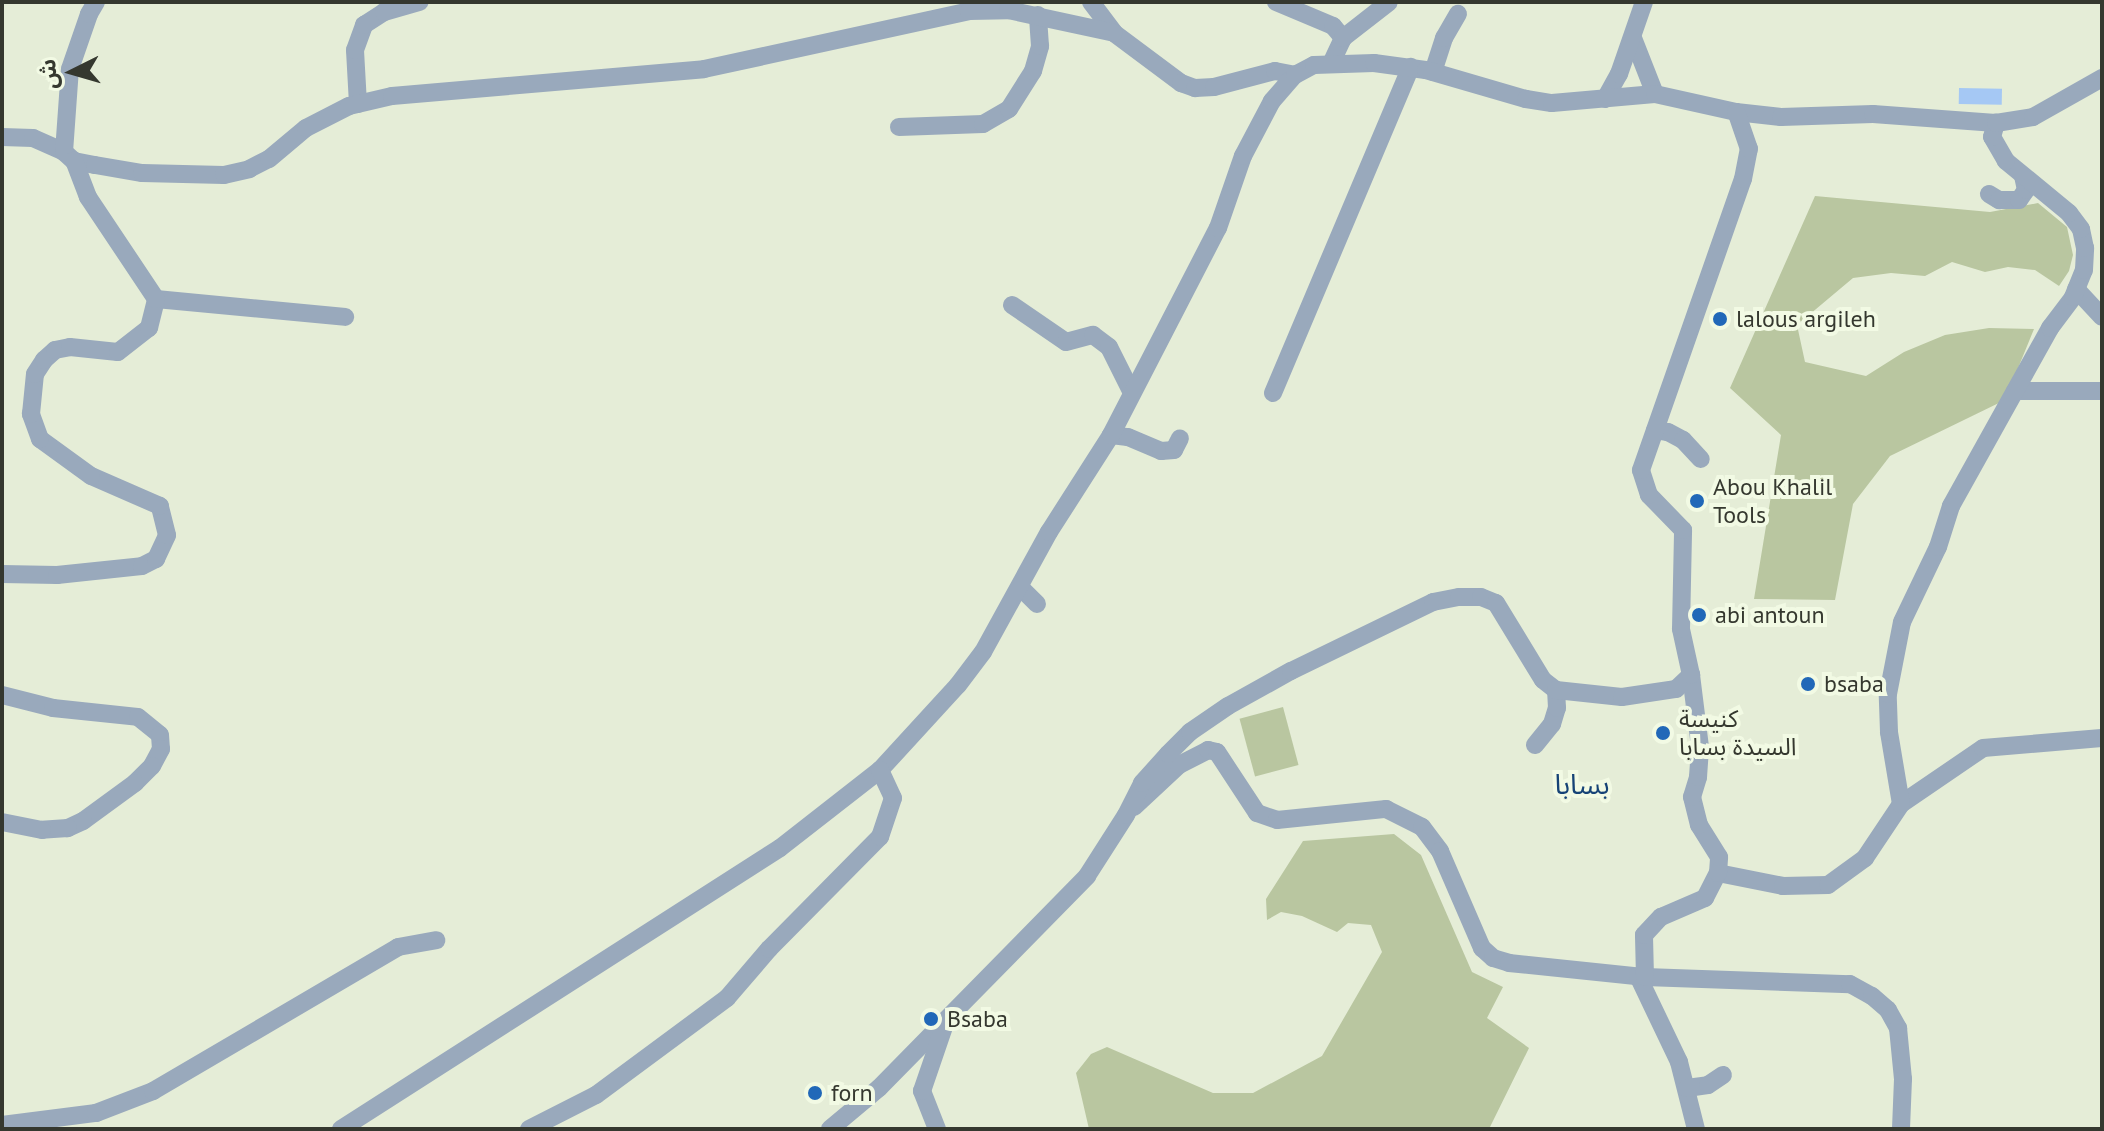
<!DOCTYPE html>
<html>
<head>
<meta charset="utf-8">
<style>
  body { margin:0 }
  #map { position:relative; width:2104px; height:1131px; overflow:hidden; background:#e5edd7; font-family:"PT Sans","Noto Sans Arabic",sans-serif }
  div>[style] { position:absolute }
  [style*='--x'] { left:calc(var(--x)*1px); top:calc(var(--y)*1px); width:calc(var(--w)*1px); rotate:calc(var(--a)*1deg) }
  .green>* { inset:0; background:#b9c6a0; transform-origin:0 0 }
  .water>* { inset:0; background:#a5c8f4; transform-origin:0 0 }
  .minor>* { height:18px; margin:-9px; padding:0 9px; transform-origin:9px; border-radius:9px; background:#99a9bc }
  .dots>* { width:22px; height:22px; translate:-50% -50%; box-sizing:border-box; border:4px solid #f2fae4; border-radius:50% }
  span { translate:-50% -50%; white-space:nowrap; text-align:center; line-height:1.15; -webkit-text-stroke:8px #f2fae4; paint-order:stroke }
  .poi-label { font-size:24px; color:#35382f }
  .left { translate:0 -50%; text-align:left }
  .quarter-label { font-size:28px; color:#164376 }
  .frame { position:absolute; inset:0; border:4px solid #35382f; pointer-events:none }
  .north { position:absolute; left:32px; top:32px; width:80px; height:80px; -webkit-text-stroke:6px #f2fae4; paint-order:stroke; rotate:265deg; font-size:22px; font-weight:700; line-height:32px; text-align:center; color:#35382f }
  .north::after { content:''; display:block; margin:auto; width:28px; height:36px; background:#35382f; clip-path:polygon(50% 0,100% 100%,50% 72%,0 100%) }
</style>
</head>
<body>
<div id="map">
  <div class="green">
    <i style="clip-path:polygon(1815px 196px,1990px 212px,2038px 203px,2067px 227px,2073px 255px,2069px 271px,2059px 286px,2035px 270px,2008px 267px,1985px 272px,1952px 262px,1925px 276px,1891px 273px,1853px 278px,1797px 325px,1805px 362px,1866px 376px,1904px 352px,1945px 335px,1989px 328px,2034px 329px,2005px 400px,1890px 456px,1853px 504px,1835px 600px,1754px 599px,1781px 435px,1730px 388px)"></i>
    <i style="left:1283px;top:707px;width:60px;height:45px;rotate:75deg"></i>
    <i style="clip-path:polygon(1394px 834px,1421px 855px,1472px 972px,1503px 987px,1487px 1018px,1529px 1048px,1489px 1129px,1089px 1129px,1076px 1073px,1091px 1054px,1107px 1047px,1213px 1093px,1253px 1093px,1322px 1056px,1382px 952px,1371px 925px,1348px 923px,1337px 932px,1302px 916px,1281px 912px,1267px 920px,1266px 899px,1303px 841px)"></i>
  </div>
  <div class="water">
    <i style="left:1959px;top:88px;width:43px;height:16px;rotate:1deg"></i>
  </div>
  <div class="minor">
    <i style="--x:1091;--y:2;--w:39;--a:53"></i>
    <i style="--x:1114;--y:33;--w:84;--a:36.7"></i>
    <i style="--x:1181;--y:83;--w:15;--a:20"></i>
    <i style="--x:1195;--y:88;--w:19;--a:-3"></i>
    <i style="--x:1214;--y:87;--w:63;--a:-14.7"></i>
    <i style="--x:1275;--y:71;--w:20;--a:11"></i>
    <i style="--x:1276;--y:2;--w:62;--a:22.8"></i>
    <i style="--x:1333;--y:26;--w:16;--a:50"></i>
    <i style="--x:1343;--y:38;--w:26;--a:115"></i>
    <i style="--x:1343;--y:38;--w:58;--a:-38"></i>
    <i style="--x:1633;--y:38;--w:60;--a:68.6"></i>
    <i style="--x:1433;--y:72;--w:36;--a:-72"></i>
    <i style="--x:1444;--y:38;--w:28;--a:-60"></i>
    <i style="--x:1605;--y:99;--w:29;--a:-61"></i>
    <i style="--x:1619;--y:74;--w:76;--a:-70.9"></i>
    <i style="--x:358;--y:104;--w:54;--a:-93.2"></i>
    <i style="--x:355;--y:50;--w:27;--a:-70"></i>
    <i style="--x:364;--y:25;--w:24;--a:-33"></i>
    <i style="--x:384;--y:12;--w:37;--a:-16"></i>
    <i style="--x:899;--y:127;--w:84;--a:-2"></i>
    <i style="--x:983;--y:124;--w:30;--a:-30"></i>
    <i style="--x:1009;--y:109;--w:45;--a:-57.7"></i>
    <i style="--x:1033;--y:71;--w:26;--a:-74"></i>
    <i style="--x:1040;--y:46;--w:31;--a:-94"></i>
    <i style="--x:2;--y:137;--w:31;--a:2"></i>
    <i style="--x:33;--y:138;--w:34;--a:24"></i>
    <i style="--x:64;--y:152;--w:13;--a:42"></i>
    <i style="--x:74;--y:161;--w:21;--a:11"></i>
    <i style="--x:95;--y:165;--w:48;--a:9.7"></i>
    <i style="--x:142;--y:173;--w:82;--a:1.4"></i>
    <i style="--x:224;--y:175;--w:26;--a:-13"></i>
    <i style="--x:249;--y:169;--w:22;--a:-27"></i>
    <i style="--x:269;--y:159;--w:48;--a:-40"></i>
    <i style="--x:306;--y:128;--w:48;--a:-27.1"></i>
    <i style="--x:349;--y:106;--w:44;--a:-13.1"></i>
    <i style="--x:392;--y:96;--w:313;--a:-4.9"></i>
    <i style="--x:704;--y:69;--w:271;--a:-12.3"></i>
    <i style="--x:969;--y:11;--w:39;--a:-1"></i>
    <i style="--x:1008;--y:10;--w:108;--a:12.2"></i>
    <i style="--x:64;--y:152;--w:83;--a:-85.9"></i>
    <i style="--x:70;--y:69;--w:58;--a:-70.9"></i>
    <i style="--x:89;--y:14;--w:14;--a:-60"></i>
    <i style="--x:1989;--y:194;--w:12;--a:31"></i>
    <i style="--x:1999;--y:200;--w:20;--a:0"></i>
    <i style="--x:2019;--y:200;--w:12;--a:-55"></i>
    <i style="--x:2026;--y:190;--w:14;--a:-102"></i>
    <i style="--x:2076;--y:289;--w:38;--a:47"></i>
    <i style="--x:156;--y:299;--w:190;--a:5.4"></i>
    <i style="--x:1012;--y:305;--w:65;--a:34.4"></i>
    <i style="--x:1066;--y:342;--w:28;--a:-15"></i>
    <i style="--x:1093;--y:335;--w:20;--a:37"></i>
    <i style="--x:1109;--y:347;--w:51;--a:63.4"></i>
    <i style="--x:2015;--y:391;--w:87;--a:0"></i>
    <i style="--x:1273;--y:393;--w:354;--a:-67.1"></i>
    <i style="--x:1655;--y:430;--w:13;--a:9"></i>
    <i style="--x:1668;--y:432;--w:17;--a:28"></i>
    <i style="--x:1683;--y:440;--w:26;--a:47"></i>
    <i style="--x:1111;--y:435;--w:17;--a:7"></i>
    <i style="--x:1128;--y:437;--w:36;--a:23"></i>
    <i style="--x:1161;--y:451;--w:13;--a:-4"></i>
    <i style="--x:1174;--y:450;--w:13;--a:-63"></i>
    <i style="--x:2;--y:574;--w:55;--a:1"></i>
    <i style="--x:57;--y:575;--w:85;--a:-6"></i>
    <i style="--x:142;--y:566;--w:16;--a:-27"></i>
    <i style="--x:156;--y:559;--w:26;--a:-65"></i>
    <i style="--x:167;--y:535;--w:30;--a:-104"></i>
    <i style="--x:160;--y:506;--w:75;--a:-156.5"></i>
    <i style="--x:91;--y:476;--w:63;--a:-144"></i>
    <i style="--x:40;--y:439;--w:27;--a:-110"></i>
    <i style="--x:31;--y:414;--w:40;--a:-84.3"></i>
    <i style="--x:35;--y:374;--w:17;--a:-57"></i>
    <i style="--x:44;--y:360;--w:15;--a:-42"></i>
    <i style="--x:55;--y:350;--w:15;--a:-11"></i>
    <i style="--x:70;--y:347;--w:48;--a:5.9"></i>
    <i style="--x:118;--y:352;--w:39;--a:-38"></i>
    <i style="--x:149;--y:328;--w:30;--a:-76"></i>
    <i style="--x:156;--y:299;--w:123;--a:-123.7"></i>
    <i style="--x:88;--y:197;--w:39;--a:-111"></i>
    <i style="--x:1020;--y:587;--w:24;--a:45"></i>
    <i style="--x:2;--y:695;--w:53;--a:14.3"></i>
    <i style="--x:53;--y:708;--w:85;--a:6"></i>
    <i style="--x:138;--y:717;--w:28;--a:39"></i>
    <i style="--x:160;--y:735;--w:14;--a:86"></i>
    <i style="--x:161;--y:749;--w:19;--a:118"></i>
    <i style="--x:152;--y:766;--w:24;--a:135"></i>
    <i style="--x:135;--y:783;--w:64;--a:143.8"></i>
    <i style="--x:83;--y:821;--w:17;--a:155"></i>
    <i style="--x:68;--y:828;--w:26;--a:176"></i>
    <i style="--x:42;--y:830;--w:41;--a:-168.7"></i>
    <i style="--x:1535;--y:745;--w:27;--a:-51"></i>
    <i style="--x:1552;--y:724;--w:17;--a:-73"></i>
    <i style="--x:1557;--y:708;--w:18;--a:-93"></i>
    <i style="--x:1901;--y:804;--w:99;--a:-34.3"></i>
    <i style="--x:1983;--y:748;--w:119;--a:-4.8"></i>
    <i style="--x:1134;--y:807;--w:62;--a:-43"></i>
    <i style="--x:1179;--y:765;--w:33;--a:-27"></i>
    <i style="--x:1208;--y:750;--w:9;--a:13"></i>
    <i style="--x:1217;--y:752;--w:73;--a:56.7"></i>
    <i style="--x:1257;--y:813;--w:21;--a:19"></i>
    <i style="--x:1277;--y:820;--w:110;--a:-5.8"></i>
    <i style="--x:1386;--y:809;--w:40;--a:26.6"></i>
    <i style="--x:1422;--y:827;--w:30;--a:53"></i>
    <i style="--x:1440;--y:851;--w:106;--a:66.6"></i>
    <i style="--x:1482;--y:948;--w:15;--a:42"></i>
    <i style="--x:1493;--y:958;--w:17;--a:17"></i>
    <i style="--x:1509;--y:963;--w:137;--a:5.9"></i>
    <i style="--x:1645;--y:977;--w:205;--a:2"></i>
    <i style="--x:1850;--y:984;--w:25;--a:29"></i>
    <i style="--x:1872;--y:996;--w:21;--a:41"></i>
    <i style="--x:1888;--y:1010;--w:21;--a:61"></i>
    <i style="--x:1898;--y:1028;--w:51;--a:84.4"></i>
    <i style="--x:1903;--y:1079;--w:50;--a:92.3"></i>
    <i style="--x:1718;--y:873;--w:66;--a:11.3"></i>
    <i style="--x:1783;--y:886;--w:45;--a:-1.3"></i>
    <i style="--x:1828;--y:885;--w:46;--a:-36.1"></i>
    <i style="--x:1865;--y:858;--w:65;--a:-56.3"></i>
    <i style="--x:1901;--y:804;--w:73;--a:-99.5"></i>
    <i style="--x:1889;--y:732;--w:38;--a:-92"></i>
    <i style="--x:1888;--y:694;--w:73;--a:-79"></i>
    <i style="--x:1902;--y:622;--w:83;--a:-64.4"></i>
    <i style="--x:1938;--y:547;--w:43;--a:-72.4"></i>
    <i style="--x:1951;--y:506;--w:204;--a:-60.9"></i>
    <i style="--x:2050;--y:328;--w:39;--a:-53"></i>
    <i style="--x:2073;--y:297;--w:29;--a:-68"></i>
    <i style="--x:2084;--y:270;--w:22;--a:-87"></i>
    <i style="--x:2085;--y:248;--w:19;--a:-102"></i>
    <i style="--x:2081;--y:229;--w:20;--a:-127"></i>
    <i style="--x:2069;--y:213;--w:82;--a:-140.5"></i>
    <i style="--x:2006;--y:161;--w:28;--a:-120"></i>
    <i style="--x:1992;--y:137;--w:15;--a:-74"></i>
    <i style="--x:1638;--y:976;--w:95;--a:64.5"></i>
    <i style="--x:1679;--y:1062;--w:69;--a:75.8"></i>
    <i style="--x:1645;--y:977;--w:42;--a:-91.4"></i>
    <i style="--x:1644;--y:935;--w:25;--a:-47"></i>
    <i style="--x:1661;--y:917;--w:48;--a:-23.4"></i>
    <i style="--x:1705;--y:898;--w:28;--a:-63"></i>
    <i style="--x:1718;--y:873;--w:16;--a:-86"></i>
    <i style="--x:1719;--y:857;--w:38;--a:-122"></i>
    <i style="--x:1699;--y:825;--w:29;--a:-104"></i>
    <i style="--x:1692;--y:797;--w:21;--a:-73"></i>
    <i style="--x:1698;--y:777;--w:30;--a:-86"></i>
    <i style="--x:1700;--y:747;--w:73;--a:-97.1"></i>
    <i style="--x:1687;--y:1088;--w:21;--a:-8"></i>
    <i style="--x:1708;--y:1085;--w:18;--a:-34"></i>
    <i style="--x:2;--y:1125;--w:95;--a:-7.3"></i>
    <i style="--x:96;--y:1113;--w:61;--a:-21.1"></i>
    <i style="--x:153;--y:1091;--w:284;--a:-30.4"></i>
    <i style="--x:398;--y:947;--w:39;--a:-10"></i>
    <i style="--x:341;--y:1129;--w:521;--a:-32.62"></i>
    <i style="--x:780;--y:848;--w:127;--a:-38"></i>
    <i style="--x:880;--y:770;--w:115;--a:-47.5"></i>
    <i style="--x:958;--y:685;--w:41;--a:-52.9"></i>
    <i style="--x:983;--y:652;--w:137;--a:-61.2"></i>
    <i style="--x:1049;--y:532;--w:115;--a:-57.4"></i>
    <i style="--x:1111;--y:435;--w:233;--a:-62.7"></i>
    <i style="--x:1218;--y:228;--w:76;--a:-70.9"></i>
    <i style="--x:1243;--y:156;--w:62;--a:-62.2"></i>
    <i style="--x:1272;--y:101;--w:35;--a:-49"></i>
    <i style="--x:1295;--y:75;--w:21;--a:-28"></i>
    <i style="--x:1314;--y:65;--w:60;--a:-1.9"></i>
    <i style="--x:1374;--y:63;--w:52;--a:7.7"></i>
    <i style="--x:1426;--y:70;--w:104;--a:16.2"></i>
    <i style="--x:1526;--y:99;--w:26;--a:9"></i>
    <i style="--x:1552;--y:103;--w:103;--a:-5"></i>
    <i style="--x:1655;--y:94;--w:83;--a:12.5"></i>
    <i style="--x:1736;--y:112;--w:45;--a:6.3"></i>
    <i style="--x:1781;--y:117;--w:92;--a:-1.9"></i>
    <i style="--x:1873;--y:114;--w:123;--a:4.2"></i>
    <i style="--x:1996;--y:123;--w:37;--a:-9"></i>
    <i style="--x:2033;--y:117;--w:79;--a:-29.5"></i>
    <i style="--x:529;--y:1129;--w:75;--a:-26.9"></i>
    <i style="--x:596;--y:1095;--w:163;--a:-36.5"></i>
    <i style="--x:727;--y:998;--w:65;--a:-49.4"></i>
    <i style="--x:769;--y:949;--w:158;--a:-45.3"></i>
    <i style="--x:880;--y:837;--w:41;--a:-71.6"></i>
    <i style="--x:893;--y:798;--w:31;--a:-115"></i>
    <i style="--x:830;--y:1129;--w:64;--a:-39.9"></i>
    <i style="--x:879;--y:1088;--w:297;--a:-45.5"></i>
    <i style="--x:1087;--y:876;--w:72;--a:-57.4"></i>
    <i style="--x:1126;--y:815;--w:36;--a:-63"></i>
    <i style="--x:1142;--y:783;--w:39;--a:-48"></i>
    <i style="--x:1168;--y:754;--w:31;--a:-45"></i>
    <i style="--x:1190;--y:732;--w:46;--a:-34.4"></i>
    <i style="--x:1228;--y:706;--w:72;--a:-29.1"></i>
    <i style="--x:1291;--y:671;--w:158;--a:-25.9"></i>
    <i style="--x:1433;--y:602;--w:26;--a:-11"></i>
    <i style="--x:1459;--y:597;--w:22;--a:0"></i>
    <i style="--x:1481;--y:597;--w:16;--a:22"></i>
    <i style="--x:1496;--y:603;--w:90;--a:58.6"></i>
    <i style="--x:1543;--y:680;--w:16;--a:38"></i>
    <i style="--x:1556;--y:690;--w:66;--a:6.1"></i>
    <i style="--x:1622;--y:697;--w:55;--a:-8.4"></i>
    <i style="--x:1676;--y:689;--w:21;--a:-43"></i>
    <i style="--x:1691;--y:675;--w:47;--a:-102.3"></i>
    <i style="--x:1681;--y:629;--w:99;--a:-88.8"></i>
    <i style="--x:1683;--y:530;--w:49;--a:-134.2"></i>
    <i style="--x:1649;--y:495;--w:26;--a:-108"></i>
    <i style="--x:1641;--y:470;--w:308;--a:-70.7"></i>
    <i style="--x:1743;--y:179;--w:31;--a:-79"></i>
    <i style="--x:1749;--y:149;--w:39;--a:-109"></i>
    <i style="--x:937;--y:1129;--w:41;--a:-111.5"></i>
    <i style="--x:922;--y:1091;--w:71;--a:-71.1"></i>
  </div>
  <div class="dots">
    <i style="left:1720px;top:319px;background:#2168b8"></i>
    <i style="left:1697px;top:501px;background:#2168b8"></i>
    <i style="left:1699px;top:615px;background:#2168b8"></i>
    <i style="left:1808px;top:684px;background:#2168b8"></i>
    <i style="left:1663px;top:733px;background:#2168b8"></i>
    <i style="left:931px;top:1019px;background:#2168b8"></i>
    <i style="left:815px;top:1093px;background:#2168b8"></i>
  </div>
  <div class="poi-label">
    <span class="left" style="left:1736px;top:319px">lalous argileh</span>
    <span class="left" style="left:1713px;top:501px">Abou Khalil<br>Tools</span>
    <span class="left" style="left:1715px;top:615px">abi antoun</span>
    <span class="left" style="left:1824px;top:684px">bsaba</span>
    <span class="left" style="left:1679px;top:733px">كنيسة<br>السيدة بسابا</span>
    <span class="left" style="left:947px;top:1019px">Bsaba</span>
    <span class="left" style="left:831px;top:1093px">forn</span>
  </div>
  <div class="quarter-label">
    <span style="left:1582px;top:784px">بسابا</span>
  </div>
  <div class="frame"></div>
  <div class="north">ش</div>
</div>
</body>
</html>
